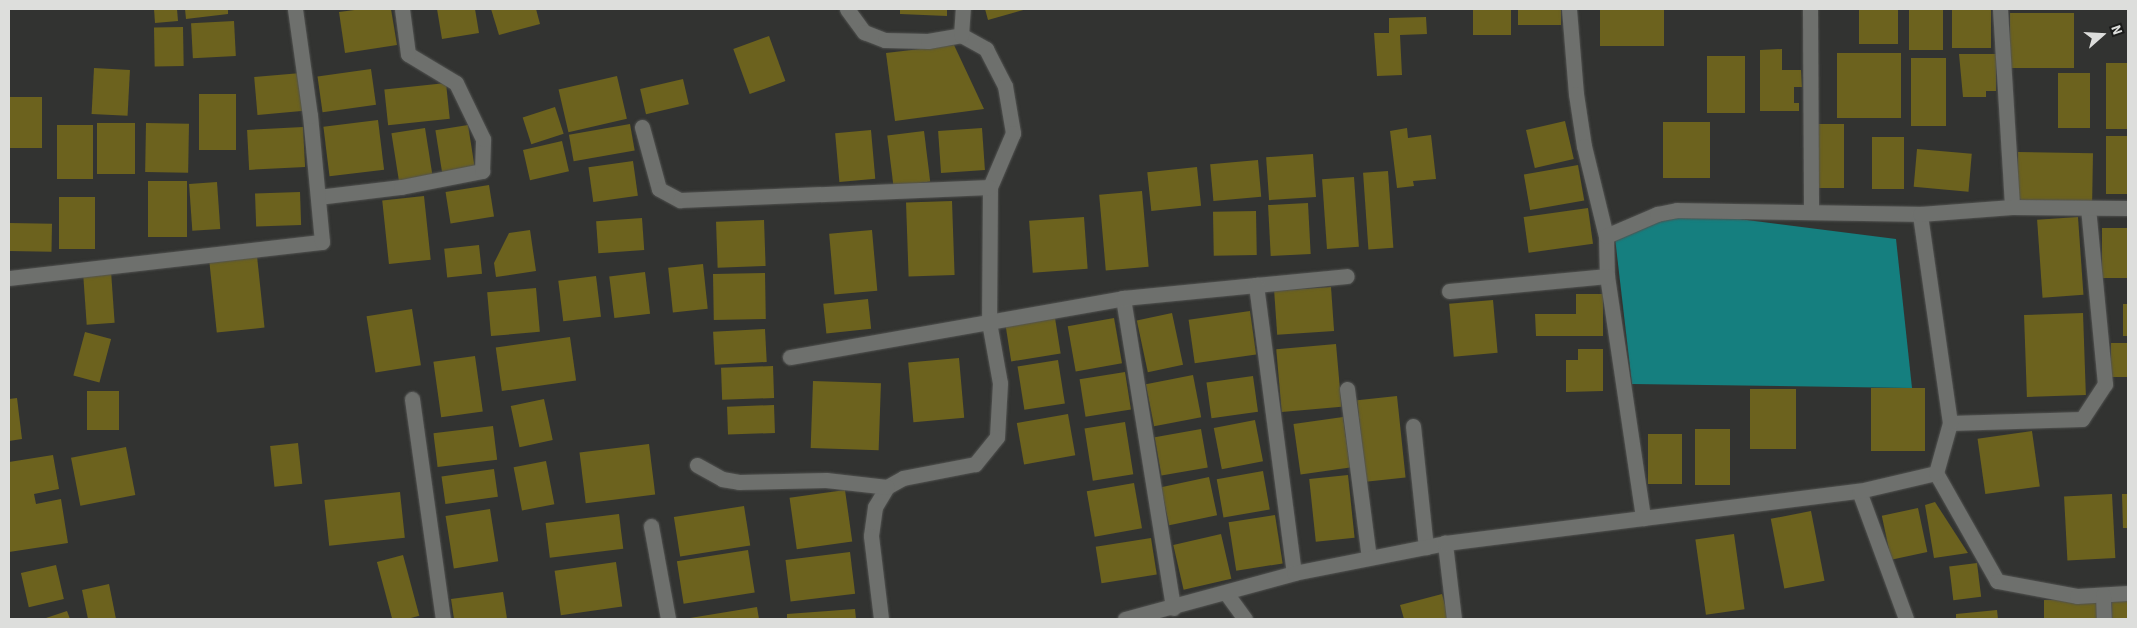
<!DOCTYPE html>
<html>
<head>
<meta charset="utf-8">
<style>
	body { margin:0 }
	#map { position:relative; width:2137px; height:628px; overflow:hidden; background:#323331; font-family:"Source Sans 3",sans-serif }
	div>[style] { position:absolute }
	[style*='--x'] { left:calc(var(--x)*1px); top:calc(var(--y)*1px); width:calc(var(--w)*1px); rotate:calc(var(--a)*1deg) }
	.water>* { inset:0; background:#157f7f }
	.building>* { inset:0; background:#6c621e; transform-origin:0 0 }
	.roads { filter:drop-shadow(0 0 1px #515250) drop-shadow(0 0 1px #515250) }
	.lane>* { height:15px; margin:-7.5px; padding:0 7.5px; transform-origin:7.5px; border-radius:7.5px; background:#6e706d }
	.street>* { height:15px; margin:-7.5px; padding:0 7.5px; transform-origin:7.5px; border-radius:7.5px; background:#6e706d }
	span { translate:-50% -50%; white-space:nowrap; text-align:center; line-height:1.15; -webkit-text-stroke:4px #1a1b1a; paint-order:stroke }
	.frame { position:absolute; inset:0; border:10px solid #dddedc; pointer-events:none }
	.north { position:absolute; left:2077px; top:10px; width:50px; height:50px; -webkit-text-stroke:4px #1a1b1a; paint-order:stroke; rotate:71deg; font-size:14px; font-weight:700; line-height:20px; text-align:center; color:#dddedc }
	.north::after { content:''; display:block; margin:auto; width:18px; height:22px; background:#dddedc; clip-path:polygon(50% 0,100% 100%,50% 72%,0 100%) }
</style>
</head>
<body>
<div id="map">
	<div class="water">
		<i style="clip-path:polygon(1653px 208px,1896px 239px,1912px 388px,1632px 384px,1615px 238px)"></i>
	</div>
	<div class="building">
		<i style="clip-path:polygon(154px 9px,177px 9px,178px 21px,155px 23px)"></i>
		<i style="clip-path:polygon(185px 9px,228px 9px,228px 14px,186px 19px)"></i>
		<i style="clip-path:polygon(362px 9px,391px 9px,397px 45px,345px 53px,339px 12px)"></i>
		<i style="clip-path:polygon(437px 9px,475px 9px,479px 33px,442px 39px)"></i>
		<i style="clip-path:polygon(491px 9px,536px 9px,540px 24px,499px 35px)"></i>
		<i style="clip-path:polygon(900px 9px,947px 9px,947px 16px,900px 14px)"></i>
		<i style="clip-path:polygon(985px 9px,1027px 9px,988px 20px)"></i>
		<i style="left:1473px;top:9px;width:38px;height:26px"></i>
		<i style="left:1518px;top:9px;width:43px;height:16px"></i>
		<i style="left:1600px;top:9px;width:64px;height:37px"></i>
		<i style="left:1859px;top:9px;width:39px;height:35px"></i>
		<i style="left:1909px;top:9px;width:34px;height:41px"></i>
		<i style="left:1952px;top:9px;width:39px;height:39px"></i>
		<i style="left:2010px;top:13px;width:64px;height:55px"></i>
		<i style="clip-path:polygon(1426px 17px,1427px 34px,1400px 35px,1402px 75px,1377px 76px,1374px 33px,1389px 33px,1389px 18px)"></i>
		<i style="left:234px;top:21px;width:35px;height:43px;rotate:87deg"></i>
		<i style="left:183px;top:27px;width:39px;height:29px;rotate:89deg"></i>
		<i style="left:769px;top:36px;width:48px;height:38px;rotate:70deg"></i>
		<i style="clip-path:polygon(954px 45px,984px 109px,895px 121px,886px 53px)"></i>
		<i style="clip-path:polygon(1782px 49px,1782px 70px,1801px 70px,1802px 87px,1794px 87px,1794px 103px,1799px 103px,1799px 111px,1760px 111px,1760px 50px)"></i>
		<i style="left:1837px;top:53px;width:64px;height:65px"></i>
		<i style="clip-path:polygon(1959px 54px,1996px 54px,1996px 91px,1986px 91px,1986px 97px,1963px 97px)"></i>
		<i style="left:1707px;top:56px;width:38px;height:57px"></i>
		<i style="left:1911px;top:58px;width:35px;height:68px"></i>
		<i style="left:2106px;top:63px;width:22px;height:66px"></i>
		<i style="left:94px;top:68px;width:36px;height:46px;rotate:3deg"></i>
		<i style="left:371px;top:69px;width:36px;height:54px;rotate:82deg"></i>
		<i style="left:301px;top:73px;width:38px;height:47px;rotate:85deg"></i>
		<i style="left:2058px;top:73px;width:32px;height:55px"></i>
		<i style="left:617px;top:76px;width:44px;height:60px;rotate:77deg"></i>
		<i style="left:683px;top:79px;width:26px;height:44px;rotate:77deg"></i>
		<i style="left:446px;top:83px;width:36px;height:62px;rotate:84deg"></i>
		<i style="left:199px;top:94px;width:37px;height:56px"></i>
		<i style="left:9px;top:97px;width:33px;height:51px"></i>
		<i style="left:555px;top:107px;width:28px;height:34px;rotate:72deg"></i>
		<i style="left:378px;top:120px;width:50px;height:55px;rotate:83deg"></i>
		<i style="left:1565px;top:121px;width:39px;height:40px;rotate:77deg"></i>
		<i style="left:1663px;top:122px;width:47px;height:56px"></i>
		<i style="left:97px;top:123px;width:38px;height:51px"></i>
		<i style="left:146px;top:123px;width:43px;height:49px;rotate:1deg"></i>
		<i style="left:630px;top:124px;width:27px;height:62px;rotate:80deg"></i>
		<i style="left:1817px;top:124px;width:27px;height:64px"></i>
		<i style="left:57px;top:125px;width:36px;height:54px"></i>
		<i style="left:468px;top:125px;width:44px;height:33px;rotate:81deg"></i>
		<i style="left:303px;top:127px;width:40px;height:56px;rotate:87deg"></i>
		<i style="left:425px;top:128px;width:50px;height:34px;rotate:81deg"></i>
		<i style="left:982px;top:128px;width:42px;height:44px;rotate:86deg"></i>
		<i style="clip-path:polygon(1407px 128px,1408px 138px,1431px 135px,1436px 179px,1413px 181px,1414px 186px,1397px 188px,1390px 131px)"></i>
		<i style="left:871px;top:130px;width:49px;height:36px;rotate:85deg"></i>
		<i style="left:924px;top:131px;width:51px;height:37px;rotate:83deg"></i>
		<i style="left:2106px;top:136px;width:22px;height:58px"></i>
		<i style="left:1872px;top:137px;width:32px;height:52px"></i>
		<i style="left:562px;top:141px;width:31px;height:40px;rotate:77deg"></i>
		<i style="left:1917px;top:149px;width:55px;height:38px;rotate:5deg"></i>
		<i style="left:2018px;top:152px;width:75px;height:48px;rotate:1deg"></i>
		<i style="left:1313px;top:154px;width:43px;height:47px;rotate:86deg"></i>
		<i style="left:1258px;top:160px;width:37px;height:48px;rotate:85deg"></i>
		<i style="left:633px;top:161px;width:35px;height:45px;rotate:82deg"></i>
		<i style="left:1578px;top:165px;width:36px;height:55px;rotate:80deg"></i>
		<i style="left:1197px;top:167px;width:39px;height:50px;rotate:84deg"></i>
		<i style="left:1388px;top:171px;width:77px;height:25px;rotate:86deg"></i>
		<i style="left:1354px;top:177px;width:70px;height:32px;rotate:86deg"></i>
		<i style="left:148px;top:181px;width:39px;height:56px"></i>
		<i style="left:217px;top:182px;width:47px;height:28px;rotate:86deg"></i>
		<i style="left:489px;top:185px;width:32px;height:44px;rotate:81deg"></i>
		<i style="left:1142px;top:191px;width:76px;height:43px;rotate:85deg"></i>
		<i style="left:300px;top:192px;width:33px;height:45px;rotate:88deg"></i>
		<i style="left:424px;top:196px;width:64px;height:42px;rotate:84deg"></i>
		<i style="left:59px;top:197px;width:36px;height:52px"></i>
		<i style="left:952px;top:201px;width:74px;height:46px;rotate:88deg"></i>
		<i style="left:1308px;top:203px;width:51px;height:40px;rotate:87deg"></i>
		<i style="left:1588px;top:208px;width:36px;height:65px;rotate:82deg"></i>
		<i style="left:1256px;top:211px;width:44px;height:43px;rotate:89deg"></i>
		<i style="left:1084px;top:217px;width:52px;height:55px;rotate:86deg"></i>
		<i style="left:2078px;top:217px;width:78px;height:41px;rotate:86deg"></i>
		<i style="left:642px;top:218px;width:32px;height:46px;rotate:86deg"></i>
		<i style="left:764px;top:220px;width:46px;height:48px;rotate:88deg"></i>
		<i style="left:9px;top:223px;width:43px;height:28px;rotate:1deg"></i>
		<i style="left:2128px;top:228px;width:50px;height:26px;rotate:90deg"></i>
		<i style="clip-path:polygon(530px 230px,536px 271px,496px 277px,494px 263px,509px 233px)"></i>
		<i style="left:872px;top:230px;width:61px;height:43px;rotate:85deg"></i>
		<i style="left:479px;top:245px;width:29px;height:35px;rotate:84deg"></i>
		<i style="left:257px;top:256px;width:72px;height:48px;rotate:84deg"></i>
		<i style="left:703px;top:264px;width:45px;height:35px;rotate:84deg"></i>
		<i style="left:111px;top:271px;width:52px;height:28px;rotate:86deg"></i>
		<i style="left:645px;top:272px;width:42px;height:36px;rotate:83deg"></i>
		<i style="left:765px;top:273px;width:46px;height:52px;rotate:89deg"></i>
		<i style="left:596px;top:276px;width:41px;height:38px;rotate:83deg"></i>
		<i style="left:1331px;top:287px;width:44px;height:57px;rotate:86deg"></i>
		<i style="left:536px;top:288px;width:44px;height:49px;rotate:85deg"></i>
		<i style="clip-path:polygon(1576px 294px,1603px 294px,1603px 336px,1536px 336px,1535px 314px,1576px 314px)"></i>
		<i style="left:868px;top:299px;width:30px;height:45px;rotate:84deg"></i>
		<i style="left:1493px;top:300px;width:53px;height:44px;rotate:85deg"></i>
		<i style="left:2128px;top:304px;width:32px;height:5px;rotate:90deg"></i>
		<i style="left:412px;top:309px;width:57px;height:46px;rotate:81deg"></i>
		<i style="left:1250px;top:311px;width:44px;height:62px;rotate:82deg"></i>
		<i style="left:1172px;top:313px;width:53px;height:36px;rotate:78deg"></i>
		<i style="left:2083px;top:313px;width:82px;height:59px;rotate:88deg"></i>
		<i style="left:1055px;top:318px;width:36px;height:50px;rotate:81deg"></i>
		<i style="left:1114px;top:318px;width:46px;height:47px;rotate:80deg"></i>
		<i style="left:765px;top:329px;width:33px;height:52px;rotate:87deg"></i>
		<i style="left:85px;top:332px;width:27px;height:45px;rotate:15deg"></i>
		<i style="left:570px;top:337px;width:44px;height:75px;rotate:82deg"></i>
		<i style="left:2111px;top:343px;width:17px;height:34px"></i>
		<i style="left:1336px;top:344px;width:63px;height:60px;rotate:85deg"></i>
		<i style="clip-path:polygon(1578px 349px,1603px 349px,1603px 391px,1566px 392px,1566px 360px,1578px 360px)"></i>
		<i style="left:475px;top:356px;width:56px;height:42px;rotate:82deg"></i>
		<i style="left:959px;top:358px;width:60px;height:51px;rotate:85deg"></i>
		<i style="left:1058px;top:360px;width:44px;height:41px;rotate:81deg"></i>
		<i style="left:773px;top:366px;width:32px;height:52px;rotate:88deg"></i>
		<i style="left:1125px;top:372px;width:38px;height:46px;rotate:81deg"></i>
		<i style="left:1193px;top:375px;width:43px;height:48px;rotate:79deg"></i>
		<i style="left:1253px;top:376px;width:36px;height:47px;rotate:82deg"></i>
		<i style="left:813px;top:381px;width:68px;height:67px;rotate:2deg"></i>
		<i style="left:1871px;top:388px;width:54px;height:63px"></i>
		<i style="left:1750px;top:389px;width:46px;height:60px"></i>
		<i style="left:87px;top:391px;width:32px;height:39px"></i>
		<i style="left:1397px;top:396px;width:82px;height:40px;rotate:84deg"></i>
		<i style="clip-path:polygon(17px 398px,22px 439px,9px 441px,9px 399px)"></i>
		<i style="left:544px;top:399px;width:42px;height:34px;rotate:78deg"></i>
		<i style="left:774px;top:405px;width:28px;height:47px;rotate:88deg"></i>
		<i style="left:1068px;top:414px;width:42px;height:52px;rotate:80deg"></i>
		<i style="left:1343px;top:417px;width:51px;height:50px;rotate:82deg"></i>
		<i style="left:1255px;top:420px;width:42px;height:42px;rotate:79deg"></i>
		<i style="left:1125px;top:422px;width:53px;height:41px;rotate:81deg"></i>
		<i style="left:493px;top:426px;width:34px;height:60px;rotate:83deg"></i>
		<i style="left:1201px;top:429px;width:39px;height:47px;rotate:80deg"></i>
		<i style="left:1695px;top:429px;width:35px;height:56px"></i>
		<i style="left:2032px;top:431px;width:56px;height:55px;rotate:82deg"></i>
		<i style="left:1648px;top:434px;width:34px;height:50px"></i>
		<i style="left:298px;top:443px;width:41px;height:28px;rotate:84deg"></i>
		<i style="left:649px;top:444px;width:51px;height:70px;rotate:83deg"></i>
		<i style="left:126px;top:447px;width:49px;height:56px;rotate:79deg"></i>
		<i style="clip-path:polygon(53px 455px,59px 489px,34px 494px,36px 504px,61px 499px,68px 543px,9px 552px,9px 462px)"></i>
		<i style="left:546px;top:461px;width:44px;height:33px;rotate:79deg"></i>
		<i style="left:494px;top:469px;width:28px;height:53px;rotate:82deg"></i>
		<i style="left:1263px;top:471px;width:39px;height:47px;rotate:80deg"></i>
		<i style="left:1348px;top:475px;width:63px;height:39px;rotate:84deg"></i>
		<i style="left:1209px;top:477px;width:39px;height:49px;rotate:78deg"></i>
		<i style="left:1134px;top:483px;width:46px;height:48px;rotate:80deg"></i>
		<i style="left:845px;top:490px;width:52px;height:56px;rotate:82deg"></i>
		<i style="left:400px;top:492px;width:46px;height:76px;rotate:84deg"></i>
		<i style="left:2112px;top:494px;width:64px;height:48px;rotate:87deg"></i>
		<i style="clip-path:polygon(2122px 494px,2128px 494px,2128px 528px,2123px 528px)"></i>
		<i style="clip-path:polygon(1935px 502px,1968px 553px,1934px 558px,1925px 505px)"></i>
		<i style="left:744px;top:506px;width:40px;height:71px;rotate:81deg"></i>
		<i style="left:1918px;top:508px;width:45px;height:37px;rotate:78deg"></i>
		<i style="left:490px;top:509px;width:53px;height:45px;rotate:81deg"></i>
		<i style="left:1811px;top:511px;width:71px;height:41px;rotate:79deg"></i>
		<i style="left:619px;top:514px;width:35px;height:74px;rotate:83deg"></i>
		<i style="left:1275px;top:515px;width:49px;height:47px;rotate:81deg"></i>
		<i style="left:1221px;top:534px;width:46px;height:49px;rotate:77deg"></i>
		<i style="left:1734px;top:534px;width:76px;height:39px;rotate:82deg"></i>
		<i style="left:1151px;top:538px;width:37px;height:56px;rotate:81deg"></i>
		<i style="left:748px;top:550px;width:43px;height:72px;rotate:81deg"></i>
		<i style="left:850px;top:552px;width:42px;height:65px;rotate:83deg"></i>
		<i style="left:403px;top:555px;width:63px;height:27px;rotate:75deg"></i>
		<i style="left:616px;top:562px;width:45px;height:62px;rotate:82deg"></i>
		<i style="left:1977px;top:563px;width:34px;height:28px;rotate:83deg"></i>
		<i style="left:56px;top:565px;width:35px;height:36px;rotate:77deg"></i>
		<i style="clip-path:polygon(109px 584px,116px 619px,88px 619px,82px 590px)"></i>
		<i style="clip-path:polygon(503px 592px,507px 619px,454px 619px,451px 599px)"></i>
		<i style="clip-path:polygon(1442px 594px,1449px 619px,1404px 619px,1400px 605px)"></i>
		<i style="left:2112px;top:598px;width:16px;height:21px"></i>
		<i style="left:2099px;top:600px;width:19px;height:55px;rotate:90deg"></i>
		<i style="clip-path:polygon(757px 607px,759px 619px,690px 619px,690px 618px)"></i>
		<i style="clip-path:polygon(855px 609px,856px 619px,787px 619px,787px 614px)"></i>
		<i style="clip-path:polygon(1997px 610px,1998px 619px,1956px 619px,1956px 614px)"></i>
		<i style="clip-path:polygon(67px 611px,70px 619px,43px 619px)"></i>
	</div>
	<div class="roads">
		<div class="lane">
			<i style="--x:1347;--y:389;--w:170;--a:82.6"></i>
			<i style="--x:1413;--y:426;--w:122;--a:83.9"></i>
			<i style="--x:1226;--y:593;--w:32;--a:54"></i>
		</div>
		<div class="street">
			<i style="--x:847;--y:9;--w:29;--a:54"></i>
			<i style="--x:864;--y:32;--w:22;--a:21"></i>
			<i style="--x:885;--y:40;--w:43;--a:1.3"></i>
			<i style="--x:928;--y:41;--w:34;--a:-10"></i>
			<i style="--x:961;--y:35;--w:29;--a:29"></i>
			<i style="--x:986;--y:49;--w:42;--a:62.8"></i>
			<i style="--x:1005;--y:86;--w:48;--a:80.3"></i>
			<i style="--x:1013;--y:133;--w:59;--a:113.1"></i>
			<i style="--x:990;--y:187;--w:135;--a:90.4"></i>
			<i style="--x:989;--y:322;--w:62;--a:79.8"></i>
			<i style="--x:1000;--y:383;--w:54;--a:93.2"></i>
			<i style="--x:997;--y:437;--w:35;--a:129"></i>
			<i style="--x:975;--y:464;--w:73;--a:169"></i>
			<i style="--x:903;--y:478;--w:18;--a:151"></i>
			<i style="--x:887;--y:487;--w:23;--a:121"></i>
			<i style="--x:875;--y:507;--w:29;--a:98"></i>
			<i style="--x:871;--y:536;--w:84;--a:83.1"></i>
			<i style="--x:1569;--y:9;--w:85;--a:85.3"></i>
			<i style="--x:1576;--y:94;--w:53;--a:81.3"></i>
			<i style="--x:1584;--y:146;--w:93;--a:76.3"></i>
			<i style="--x:1606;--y:236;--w:40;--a:88.6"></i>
			<i style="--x:1607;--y:276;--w:245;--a:81.5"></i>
			<i style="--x:1810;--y:9;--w:203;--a:89.7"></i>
			<i style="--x:2000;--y:9;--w:198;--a:86.5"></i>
			<i style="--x:961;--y:35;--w:26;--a:-86"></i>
			<i style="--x:642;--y:127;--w:64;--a:74.7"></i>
			<i style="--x:659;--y:189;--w:24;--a:28"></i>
			<i style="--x:680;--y:200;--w:310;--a:-2.4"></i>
			<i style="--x:318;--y:197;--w:84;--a:-6.9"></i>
			<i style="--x:401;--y:187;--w:83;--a:-11.2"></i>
			<i style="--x:482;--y:171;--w:32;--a:-88"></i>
			<i style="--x:483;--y:139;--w:62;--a:-115.7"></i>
			<i style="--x:456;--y:83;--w:56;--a:-148.9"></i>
			<i style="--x:408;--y:54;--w:45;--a:-97.6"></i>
			<i style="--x:1606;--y:236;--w:56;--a:-23.3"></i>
			<i style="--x:1657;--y:214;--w:20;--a:-11"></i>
			<i style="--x:1677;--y:210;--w:243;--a:0.9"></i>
			<i style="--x:9;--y:278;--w:315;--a:-6.6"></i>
			<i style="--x:322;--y:242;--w:127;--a:-95.4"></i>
			<i style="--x:310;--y:116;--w:108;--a:-98"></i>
			<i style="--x:1256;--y:285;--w:91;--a:-5.6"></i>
			<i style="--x:1449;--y:291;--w:159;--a:-5.4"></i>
			<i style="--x:1123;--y:298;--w:314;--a:80.8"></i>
			<i style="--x:790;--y:357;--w:338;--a:-10"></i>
			<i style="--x:1123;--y:298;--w:134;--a:-5.6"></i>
			<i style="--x:1256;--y:285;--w:290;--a:82.5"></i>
			<i style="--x:412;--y:399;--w:222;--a:82"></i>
			<i style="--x:1950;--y:423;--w:132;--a:-1.7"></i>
			<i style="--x:2082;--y:419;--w:42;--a:-56.7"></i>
			<i style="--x:2105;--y:384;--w:176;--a:-95.5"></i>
			<i style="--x:697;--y:465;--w:29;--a:29"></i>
			<i style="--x:722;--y:479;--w:17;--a:10"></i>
			<i style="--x:739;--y:482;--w:87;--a:-1.3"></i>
			<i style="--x:826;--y:480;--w:61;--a:6.5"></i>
			<i style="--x:1936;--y:473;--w:124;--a:60.5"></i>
			<i style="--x:1997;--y:581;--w:81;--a:10.6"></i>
			<i style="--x:2077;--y:596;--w:51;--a:-3.4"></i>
			<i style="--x:1859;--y:491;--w:136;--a:69.8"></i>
			<i style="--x:651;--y:526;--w:95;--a:79.6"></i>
			<i style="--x:2103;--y:595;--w:24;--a:88"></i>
			<i style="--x:1125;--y:619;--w:175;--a:-15.2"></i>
			<i style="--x:1294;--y:573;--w:154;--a:-11.2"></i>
			<i style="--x:1454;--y:619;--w:77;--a:-96.8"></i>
			<i style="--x:1445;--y:543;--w:417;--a:-7.2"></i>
			<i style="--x:1859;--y:491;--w:79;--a:-13.2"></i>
			<i style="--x:1936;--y:473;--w:52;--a:-74.4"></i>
			<i style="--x:1950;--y:423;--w:211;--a:-98.2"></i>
			<i style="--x:1920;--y:214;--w:92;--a:-4.4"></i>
			<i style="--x:2012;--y:207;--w:116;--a:0.5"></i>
		</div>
	</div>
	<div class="frame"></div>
	<div class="north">N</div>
</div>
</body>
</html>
